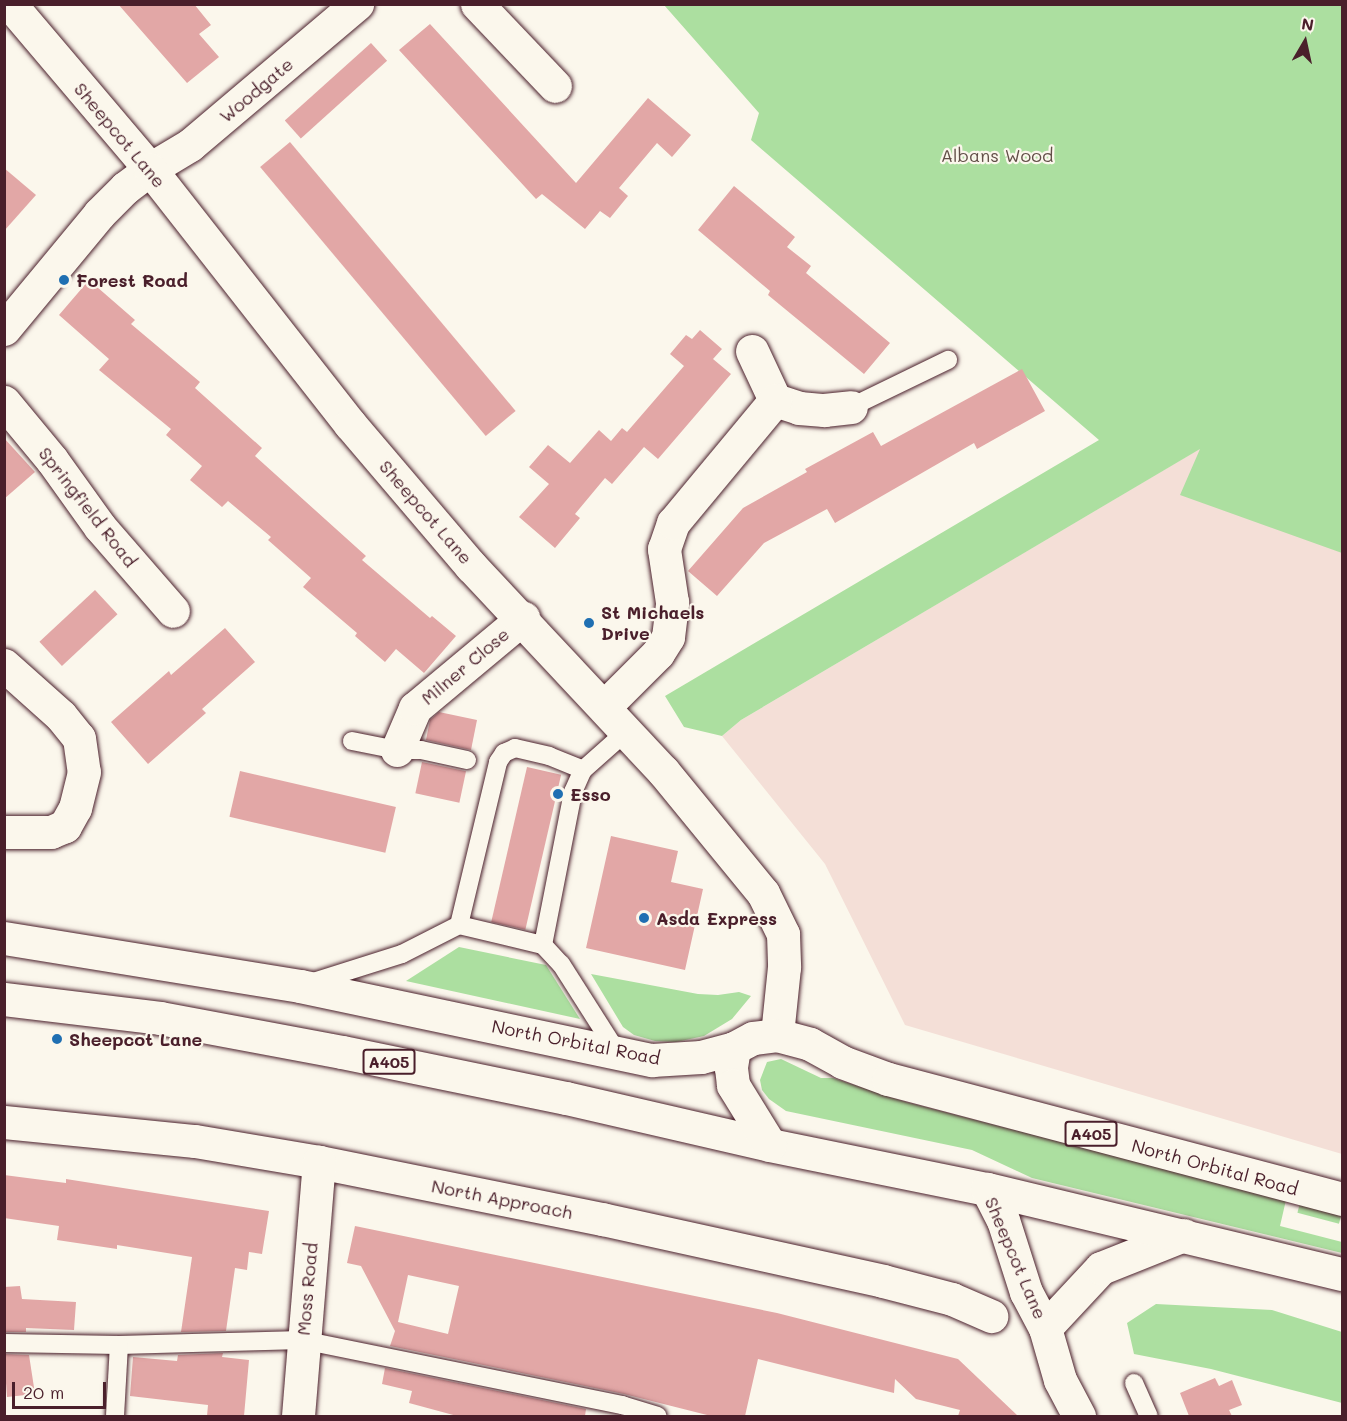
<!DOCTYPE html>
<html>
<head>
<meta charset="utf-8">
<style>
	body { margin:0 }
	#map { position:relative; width:1347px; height:1421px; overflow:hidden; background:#fbf7ec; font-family:Mali,sans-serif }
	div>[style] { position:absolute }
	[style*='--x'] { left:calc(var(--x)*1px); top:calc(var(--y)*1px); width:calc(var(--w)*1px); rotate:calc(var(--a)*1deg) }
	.built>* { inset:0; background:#f4dfd7 }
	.green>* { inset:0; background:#acdfa0; transform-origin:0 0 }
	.building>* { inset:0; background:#e2a7a6; transform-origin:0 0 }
	.roads { filter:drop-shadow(0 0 2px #4a1f2b) drop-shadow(0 0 2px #4a1f2b) }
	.service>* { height:18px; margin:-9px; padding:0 9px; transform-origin:9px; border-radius:9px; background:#fbf7ec }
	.minor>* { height:33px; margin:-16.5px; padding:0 16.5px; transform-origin:16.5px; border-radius:16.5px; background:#fbf7ec }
	.tertiary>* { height:33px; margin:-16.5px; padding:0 16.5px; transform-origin:16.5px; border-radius:16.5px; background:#fbf7ec }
	.trunk>* { height:33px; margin:-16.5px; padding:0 16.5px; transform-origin:16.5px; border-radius:16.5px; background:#fbf7ec }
	.dots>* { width:16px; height:16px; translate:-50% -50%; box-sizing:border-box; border:3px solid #fbf7ec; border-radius:50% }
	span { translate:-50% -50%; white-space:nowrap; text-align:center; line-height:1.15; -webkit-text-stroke:4.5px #fbf7ec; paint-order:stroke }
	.shield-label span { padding:2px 4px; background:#fbf7ec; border:2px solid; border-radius:4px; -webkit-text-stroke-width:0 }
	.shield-label { font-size:16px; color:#4a1f2b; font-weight:700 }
	.street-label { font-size:18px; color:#4a1f2b }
	.park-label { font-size:18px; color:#624f48 }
	.poi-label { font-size:18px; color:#4a1f2b; font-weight:700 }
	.left { translate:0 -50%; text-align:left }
	.frame { position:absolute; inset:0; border:6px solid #4a1f2b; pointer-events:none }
	.north { position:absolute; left:1275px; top:12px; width:60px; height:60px; -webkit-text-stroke:4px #fbf7ec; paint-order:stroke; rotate:9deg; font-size:16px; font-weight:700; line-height:24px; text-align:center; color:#4a1f2b }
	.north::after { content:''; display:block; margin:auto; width:21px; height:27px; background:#4a1f2b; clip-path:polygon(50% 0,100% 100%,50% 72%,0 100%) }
	.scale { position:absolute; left:12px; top:1382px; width:94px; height:27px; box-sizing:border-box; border:3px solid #4a1f2b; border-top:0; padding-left:8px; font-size:18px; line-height:21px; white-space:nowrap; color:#4a1f2b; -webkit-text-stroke:4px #fbf7ec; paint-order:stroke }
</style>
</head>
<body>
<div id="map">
	<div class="built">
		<i style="clip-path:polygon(1235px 428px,1342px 467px,1342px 1154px,905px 1025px,825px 864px,722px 736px,741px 720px)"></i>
	</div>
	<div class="green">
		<i style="clip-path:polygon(664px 5px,1342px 5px,1342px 553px,1180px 495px,1200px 449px,741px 720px,722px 736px,684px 727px,665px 696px,1099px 440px,751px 140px,759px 113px)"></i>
		<i style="clip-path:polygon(459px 947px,546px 965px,580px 1019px,406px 981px)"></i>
		<i style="clip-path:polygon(591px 974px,698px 994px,718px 995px,739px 992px,751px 996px,732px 1019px,704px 1036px,676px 1042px,655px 1041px,634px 1035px,623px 1027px)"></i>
		<i style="clip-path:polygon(781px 1059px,821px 1078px,833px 1078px,906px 1102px,1286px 1200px,1280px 1226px,1342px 1242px,1342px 1253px,1032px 1178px,972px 1150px,786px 1111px,769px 1099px,762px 1090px,760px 1080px,767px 1062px)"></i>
		<i style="left:1300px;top:1203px;width:43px;height:10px;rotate:15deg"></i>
		<i style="clip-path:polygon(1156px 1304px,1272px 1310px,1342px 1332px,1342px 1403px,1211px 1369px,1134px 1354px,1127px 1323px)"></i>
	</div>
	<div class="building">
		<i style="clip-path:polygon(118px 4px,194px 4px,211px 25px,199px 34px,219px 57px,187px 83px)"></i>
		<i style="clip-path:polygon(430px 24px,576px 183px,648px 98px,691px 135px,672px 157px,657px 143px,619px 188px,628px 196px,610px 218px,600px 211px,585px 229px,542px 194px,536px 199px,399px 50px)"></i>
		<i style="left:371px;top:43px;width:24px;height:116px;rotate:48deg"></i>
		<i style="left:290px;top:142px;width:351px;height:39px;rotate:50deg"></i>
		<i style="clip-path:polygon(4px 168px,36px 195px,4px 231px)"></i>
		<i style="clip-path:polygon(734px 186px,795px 237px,787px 247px,811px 266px,806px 273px,890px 343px,864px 374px,768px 295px,770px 291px,698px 230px)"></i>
		<i style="clip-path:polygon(89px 280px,135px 320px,131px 324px,200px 382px,195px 388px,262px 448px,255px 456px,366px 556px,362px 560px,430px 618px,432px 616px,456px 636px,424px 673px,396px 649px,385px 662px,355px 636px,357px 633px,303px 587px,311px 578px,268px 540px,271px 537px,228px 501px,222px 507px,190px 480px,202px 466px,166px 435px,171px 429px,99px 370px,109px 359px,59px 315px)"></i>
		<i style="clip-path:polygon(700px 330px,722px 349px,713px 359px,731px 374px,658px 459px,644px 447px,612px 484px,605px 478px,575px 514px,580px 518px,555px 548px,519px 517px,549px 484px,529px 467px,548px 445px,570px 463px,599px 430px,611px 441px,622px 428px,627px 432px,684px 366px,670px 354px,686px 335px,692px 339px)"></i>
		<i style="clip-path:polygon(1022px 369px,1045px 411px,977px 449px,974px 443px,835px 523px,827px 509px,764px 543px,717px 596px,688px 571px,743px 508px,807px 472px,805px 469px,873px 432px,881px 446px)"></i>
		<i style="clip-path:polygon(4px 438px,35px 472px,4px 499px)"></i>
		<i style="left:95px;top:590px;width:33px;height:76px;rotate:47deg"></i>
		<i style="clip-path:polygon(225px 628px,255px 662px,202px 709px,206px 713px,148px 764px,111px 722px,169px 671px,171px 675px)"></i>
		<i style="clip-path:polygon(439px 712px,477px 720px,471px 750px,426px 740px,430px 720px)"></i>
		<i style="left:422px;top:762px;width:45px;height:32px;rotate:12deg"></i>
		<i style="left:527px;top:767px;width:35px;height:159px;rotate:13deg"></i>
		<i style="left:240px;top:771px;width:160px;height:47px;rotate:13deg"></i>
		<i style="clip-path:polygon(611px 836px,678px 851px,671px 882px,703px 889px,685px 970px,586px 948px)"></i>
		<i style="clip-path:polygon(4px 1175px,66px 1183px,66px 1179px,269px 1211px,262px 1254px,249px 1252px,247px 1270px,235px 1268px,226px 1331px,181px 1332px,192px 1257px,117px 1245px,117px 1249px,57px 1240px,59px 1226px,4px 1218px)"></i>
		<i style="clip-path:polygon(evenodd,355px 1226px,777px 1313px,958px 1359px,1018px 1416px,958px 1416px,960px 1410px,916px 1399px,895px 1379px,894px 1393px,758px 1359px,745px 1416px,711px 1416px,624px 1394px,390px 1346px,395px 1331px,361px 1266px,347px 1263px,355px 1226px,408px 1275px,459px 1286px,448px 1334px,398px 1322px,408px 1275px)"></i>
		<i style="clip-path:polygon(20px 1286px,22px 1299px,76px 1302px,74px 1330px,26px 1328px,26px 1332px,4px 1332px,4px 1287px)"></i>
		<i style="clip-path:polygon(223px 1353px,222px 1357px,249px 1360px,244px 1416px,207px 1416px,208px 1405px,130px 1396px,133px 1357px,177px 1361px,178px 1355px)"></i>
		<i style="clip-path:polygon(4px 1354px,29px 1355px,35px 1394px,7px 1397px)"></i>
		<i style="clip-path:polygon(385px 1368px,586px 1409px,585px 1416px,457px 1416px,409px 1403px,412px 1391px,382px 1384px)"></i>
		<i style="clip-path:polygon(1215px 1378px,1219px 1386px,1232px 1380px,1242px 1405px,1229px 1410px,1232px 1416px,1189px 1416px,1180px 1393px)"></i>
	</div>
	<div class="roads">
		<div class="service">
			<i style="--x:851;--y:407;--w:108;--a:-25.9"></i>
			<i style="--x:352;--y:741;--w:46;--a:11.3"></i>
			<i style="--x:397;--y:750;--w:24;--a:0"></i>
			<i style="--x:421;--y:750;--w:47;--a:12.3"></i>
			<i style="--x:459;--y:925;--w:168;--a:-76.5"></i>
			<i style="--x:498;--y:762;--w:11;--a:-56"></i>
			<i style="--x:504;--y:753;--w:12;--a:-24"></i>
			<i style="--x:515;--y:748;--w:35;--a:13"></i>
			<i style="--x:549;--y:756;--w:37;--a:22"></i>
			<i style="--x:543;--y:945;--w:156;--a:-78.9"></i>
			<i style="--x:573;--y:792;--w:24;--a:-66"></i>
			<i style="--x:583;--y:770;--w:59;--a:-41.6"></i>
			<i style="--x:310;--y:983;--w:96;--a:-17.5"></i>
			<i style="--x:402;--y:954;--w:64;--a:-27"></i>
			<i style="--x:459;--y:925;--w:86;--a:13.4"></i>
			<i style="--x:543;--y:945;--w:26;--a:47"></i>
			<i style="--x:561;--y:964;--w:104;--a:57.5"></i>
			<i style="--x:4;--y:1343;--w:115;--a:1"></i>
			<i style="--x:119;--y:1345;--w:183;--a:-1.6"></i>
			<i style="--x:302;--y:1340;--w:327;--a:11.5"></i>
			<i style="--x:622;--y:1405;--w:37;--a:17"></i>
			<i style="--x:1134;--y:1383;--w:36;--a:66"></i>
			<i style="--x:115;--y:1416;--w:71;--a:-86.8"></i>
		</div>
		<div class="minor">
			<i style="--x:477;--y:4;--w:113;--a:46.4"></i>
			<i style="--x:4;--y:329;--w:149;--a:-50.4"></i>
			<i style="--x:99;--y:214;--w:37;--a:-45"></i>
			<i style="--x:125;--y:188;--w:31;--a:-37"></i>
			<i style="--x:150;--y:169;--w:47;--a:-31"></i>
			<i style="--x:190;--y:145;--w:219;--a:-40.2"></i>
			<i style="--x:752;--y:351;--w:54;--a:64.9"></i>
			<i style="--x:775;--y:400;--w:25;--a:18"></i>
			<i style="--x:799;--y:408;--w:25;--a:5"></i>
			<i style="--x:824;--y:410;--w:27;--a:-6"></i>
			<i style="--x:4;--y:402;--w:75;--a:50.4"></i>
			<i style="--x:52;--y:460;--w:82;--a:54.4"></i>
			<i style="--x:100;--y:527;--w:111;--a:49"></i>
			<i style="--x:4;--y:665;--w:76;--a:41.8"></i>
			<i style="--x:61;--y:716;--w:28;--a:51"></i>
			<i style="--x:79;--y:738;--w:34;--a:82"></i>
			<i style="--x:84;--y:772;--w:37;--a:104"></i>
			<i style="--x:75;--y:808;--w:21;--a:119"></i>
			<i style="--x:65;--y:826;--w:15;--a:157"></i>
			<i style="--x:51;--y:832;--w:47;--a:180"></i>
			<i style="--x:605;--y:706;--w:75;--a:-45"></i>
			<i style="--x:658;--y:653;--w:19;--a:-58"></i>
			<i style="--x:668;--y:637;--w:35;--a:-83"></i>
			<i style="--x:672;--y:602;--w:54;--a:-98.6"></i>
			<i style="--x:664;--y:549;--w:28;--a:-71"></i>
			<i style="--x:673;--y:523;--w:160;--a:-50.3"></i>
			<i style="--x:397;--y:750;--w:46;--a:-66.8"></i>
			<i style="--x:415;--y:708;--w:141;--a:-39.8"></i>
			<i style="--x:4;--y:1122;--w:192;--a:5.7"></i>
			<i style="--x:195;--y:1141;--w:126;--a:9.6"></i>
			<i style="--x:319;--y:1162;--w:289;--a:11.4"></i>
			<i style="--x:602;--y:1219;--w:288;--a:12.4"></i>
			<i style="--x:883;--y:1281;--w:71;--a:14.6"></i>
			<i style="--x:952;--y:1299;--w:43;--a:23.6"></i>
			<i style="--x:298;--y:1416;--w:255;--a:-85.3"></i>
		</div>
		<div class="tertiary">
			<i style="--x:10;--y:4;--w:216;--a:49.7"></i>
			<i style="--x:150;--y:169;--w:324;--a:51.9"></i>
			<i style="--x:350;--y:424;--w:187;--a:49.6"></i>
			<i style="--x:471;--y:566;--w:281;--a:46.9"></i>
			<i style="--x:663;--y:771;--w:158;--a:50.7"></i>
			<i style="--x:763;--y:893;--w:46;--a:64"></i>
			<i style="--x:783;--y:934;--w:33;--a:88"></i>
			<i style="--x:784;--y:967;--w:68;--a:95.9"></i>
			<i style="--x:987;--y:1189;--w:35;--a:63"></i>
			<i style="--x:1003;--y:1220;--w:76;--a:72.3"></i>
			<i style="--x:1026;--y:1292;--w:41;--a:62.2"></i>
			<i style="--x:1045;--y:1328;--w:54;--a:73.9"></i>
			<i style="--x:1060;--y:1380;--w:41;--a:62.2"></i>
			<i style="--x:1045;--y:1328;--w:82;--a:-47"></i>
			<i style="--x:1101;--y:1268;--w:89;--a:-21.7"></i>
		</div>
		<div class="trunk">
			<i style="--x:4;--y:938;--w:300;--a:9.2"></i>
			<i style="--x:300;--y:986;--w:360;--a:11.9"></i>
			<i style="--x:652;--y:1060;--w:49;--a:-3.5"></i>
			<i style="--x:701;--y:1057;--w:34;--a:-15"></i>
			<i style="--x:734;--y:1048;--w:21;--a:-28"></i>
			<i style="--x:753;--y:1038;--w:24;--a:-7"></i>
			<i style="--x:777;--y:1035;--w:34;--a:15"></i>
			<i style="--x:810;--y:1044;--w:37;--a:29"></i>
			<i style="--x:842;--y:1062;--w:49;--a:20.3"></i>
			<i style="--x:888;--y:1079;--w:470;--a:14.8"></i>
			<i style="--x:4;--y:999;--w:157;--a:6.9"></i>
			<i style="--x:160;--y:1018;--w:185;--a:10.6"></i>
			<i style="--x:342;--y:1052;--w:229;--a:11.6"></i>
			<i style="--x:566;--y:1098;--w:209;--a:13"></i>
			<i style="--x:770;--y:1145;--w:221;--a:11.5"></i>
			<i style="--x:987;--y:1189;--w:365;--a:13.5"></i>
			<i style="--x:734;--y:1048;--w:20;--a:99"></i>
			<i style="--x:731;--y:1068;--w:17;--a:83"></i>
			<i style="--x:733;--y:1085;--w:70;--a:58.3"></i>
		</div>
	</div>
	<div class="dots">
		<i style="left:64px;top:280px;background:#1f6fb2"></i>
		<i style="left:589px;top:623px;background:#1f6fb2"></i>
		<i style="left:558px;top:794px;background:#1f6fb2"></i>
		<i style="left:644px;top:918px;background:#1f6fb2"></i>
		<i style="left:57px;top:1039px;background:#1f6fb2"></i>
	</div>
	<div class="shield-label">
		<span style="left:389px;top:1062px">A405</span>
		<span style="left:1091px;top:1134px">A405</span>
	</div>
	<div class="street-label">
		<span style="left:256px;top:90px;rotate:-40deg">Woodgate</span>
		<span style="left:120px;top:135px;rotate:50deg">Sheepcot Lane</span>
		<span style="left:88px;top:507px;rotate:52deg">Springfield Road</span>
		<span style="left:426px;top:512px;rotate:49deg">Sheepcot Lane</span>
		<span style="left:465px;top:666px;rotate:-40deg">Milner Close</span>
		<span style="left:576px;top:1042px;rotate:11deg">North Orbital Road</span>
		<span style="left:1215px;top:1167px;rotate:15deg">North Orbital Road</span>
		<span style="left:502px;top:1199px;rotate:11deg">North Approach</span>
		<span style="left:1016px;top:1258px;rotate:67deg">Sheepcot Lane</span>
		<span style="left:307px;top:1289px;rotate:-85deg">Moss Road</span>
	</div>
	<div class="park-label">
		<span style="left:997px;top:155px">Albans Wood</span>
	</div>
	<div class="poi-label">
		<span class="left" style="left:76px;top:280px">Forest Road</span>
		<span class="left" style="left:601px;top:623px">St Michaels<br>Drive</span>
		<span class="left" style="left:570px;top:794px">Esso</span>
		<span class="left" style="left:656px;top:918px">Asda Express</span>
		<span class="left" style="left:69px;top:1039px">Sheepcot Lane</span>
	</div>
	<div class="frame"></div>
	<div class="north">N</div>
	<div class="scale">20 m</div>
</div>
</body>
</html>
